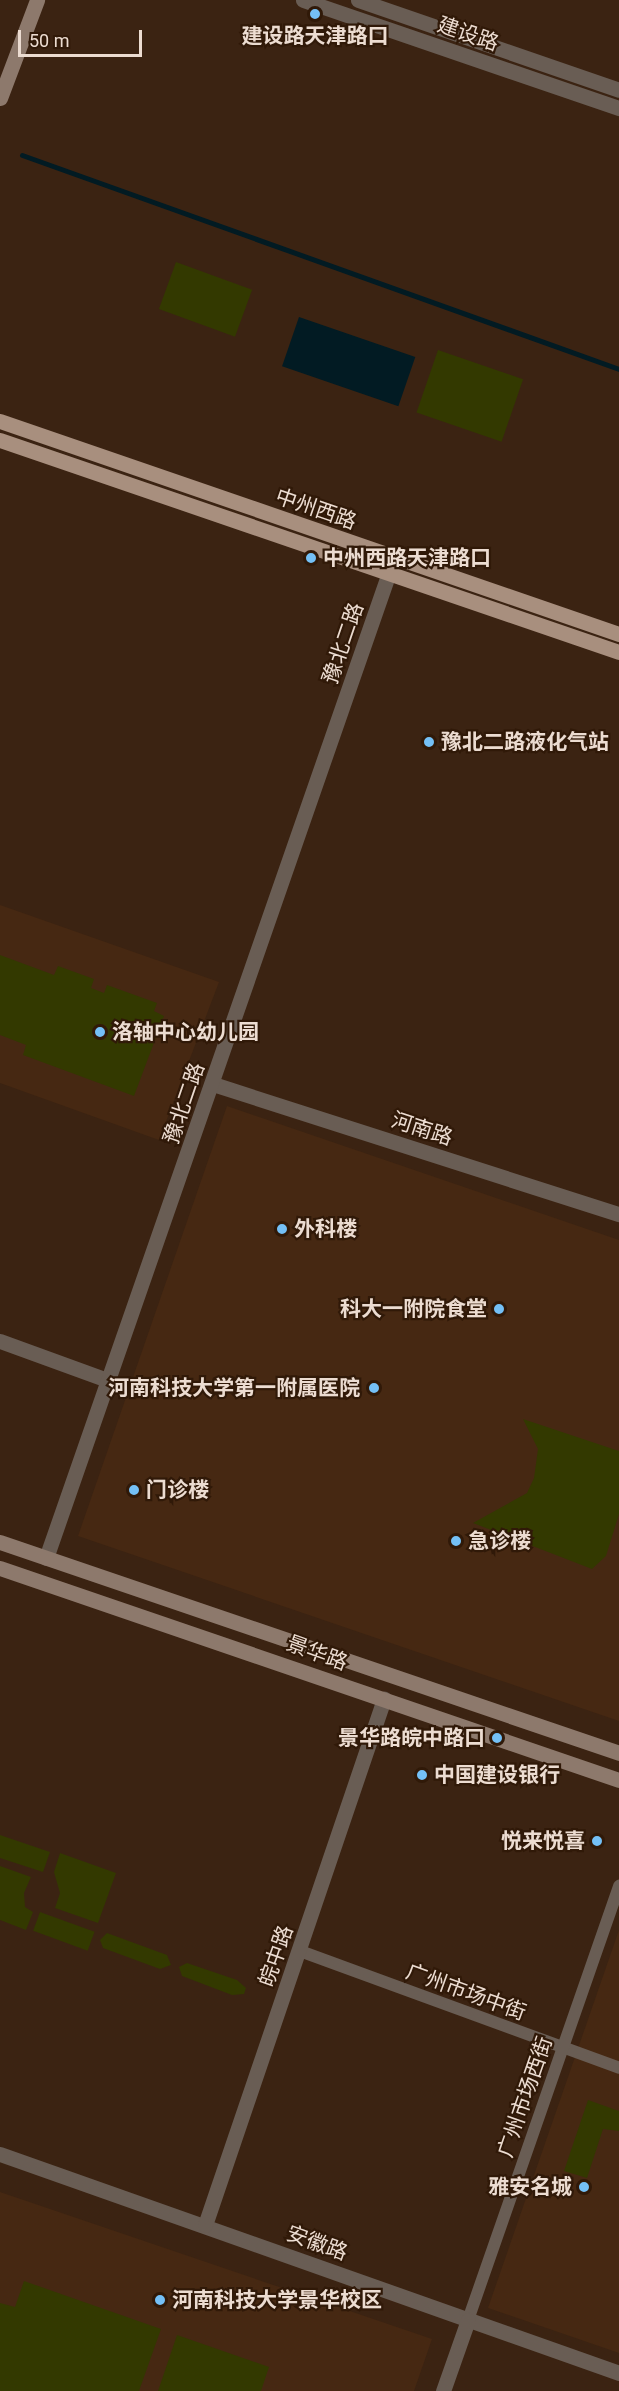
<!DOCTYPE html>
<html>
<head>
<meta charset="utf-8">
<style>
	body { margin:0 }
	#map { position:relative; width:619px; height:2391px; overflow:hidden; background:#3b2312; font-family:Roboto,"Noto Sans SC",sans-serif }
	div>[style] { position:absolute }
	[style*='--x'] { left:calc(var(--x)*1px); top:calc(var(--y)*1px); width:calc(var(--w)*1px); rotate:calc(var(--a)*1deg) }
	.built>* { inset:0; background:#462812 }
	.green>* { inset:0; background:#333900; transform-origin:0 0 }
	.water>* { inset:0; background:#021b23; transform-origin:0 0 }
	.stream>* { height:5px; margin:-2.5px; padding:0 2.5px; transform-origin:2.5px; border-radius:2.5px; background:#021b23 }
	.pedestrian>* { height:12px; margin:-6px; padding:0 6px; transform-origin:6px; border-radius:6px; background:#695d54 }
	.minor>* { height:15px; margin:-7.5px; padding:0 7.5px; transform-origin:7.5px; border-radius:7.5px; background:#695d54 }
	.tertiary>* { height:15px; margin:-7.5px; padding:0 7.5px; transform-origin:7.5px; border-radius:7.5px; background:#695d54 }
	.secondary>* { height:15px; margin:-7.5px; padding:0 7.5px; transform-origin:7.5px; border-radius:7.5px; background:#8d796c }
	.primary>* { height:15px; margin:-7.5px; padding:0 7.5px; transform-origin:7.5px; border-radius:7.5px; background:#a88f7e }
	.dots>* { width:16px; height:16px; translate:-50% -50%; box-sizing:border-box; border:3px solid #301908; border-radius:50% }
	span { translate:-50% -50%; white-space:nowrap; text-align:center; line-height:1.15; -webkit-text-stroke:4.5px #301908; paint-order:stroke }
	.street-label { font-size:21px; color:#ecdcd1 }
	.poi-label { font-size:21px; color:#ecdcd1; font-weight:700 }
	.left { translate:0 -50%; text-align:left }
	.right { translate:-100% -50%; text-align:right }
	.scale { position:absolute; left:18px; top:30px; width:124px; height:27px; box-sizing:border-box; border:3px solid #ecdcd1; border-top:0; padding-left:8px; font-size:18px; line-height:21px; white-space:nowrap; color:#ecdcd1; -webkit-text-stroke:4px #301908; paint-order:stroke }
</style>
</head>
<body>
<div id="map">
	<div class="built">
		<i style="clip-path:polygon(0 905px,219px 982px,159px 1140px,0 1083px)"></i>
		<i style="clip-path:polygon(227px 1106px,619px 1240px,619px 1721px,78px 1536px)"></i>
		<i style="clip-path:polygon(619px 1930px,619px 2353px,488px 2308px)"></i>
		<i style="clip-path:polygon(0 2192px,432px 2339px,414px 2391px,0 2391px)"></i>
	</div>
	<div class="green">
		<i style="left:176px;top:262px;width:81px;height:50px;rotate:20deg"></i>
		<i style="left:438px;top:350px;width:90px;height:66px;rotate:19deg"></i>
		<i style="clip-path:polygon(0 955px,54px 975px,58px 966px,94px 979px,91px 988px,104px 993px,107px 985px,157px 1003px,154px 1011px,164px 1016px,134px 1096px,23px 1055px,26px 1045px,0 1035px)"></i>
		<i style="clip-path:polygon(523px 1419px,619px 1451px,619px 1514px,606px 1556px,592px 1569px,473px 1523px,527px 1493px,534px 1478px,538px 1449px)"></i>
		<i style="clip-path:polygon(0 1835px,50px 1852px,43px 1872px,0 1858px)"></i>
		<i style="clip-path:polygon(60px 1853px,116px 1873px,98px 1923px,55px 1908px,60px 1893px,54px 1872px)"></i>
		<i style="clip-path:polygon(0 1866px,31px 1877px,24px 1893px,25px 1907px,33px 1912px,26px 1930px,0 1920px)"></i>
		<i style="left:40px;top:1912px;width:58px;height:20px;rotate:20deg"></i>
		<i style="clip-path:polygon(107px 1933px,167px 1955px,171px 1965px,160px 1969px,103px 1948px,100px 1940px)"></i>
		<i style="clip-path:polygon(187px 1963px,237px 1980px,246px 1988px,244px 1994px,232px 1995px,182px 1976px,179px 1967px)"></i>
		<i style="clip-path:polygon(588px 2100px,619px 2111px,619px 2131px,603px 2129px,587px 2178px,564px 2171px)"></i>
		<i style="clip-path:polygon(24px 2281px,161px 2329px,139px 2391px,0 2391px,0 2303px,15px 2307px)"></i>
		<i style="clip-path:polygon(177px 2335px,269px 2367px,261px 2391px,158px 2391px)"></i>
	</div>
	<div class="water">
		<i style="left:299px;top:317px;width:123px;height:52px;rotate:19deg"></i>
	</div>
	<div class="stream">
		<i style="--x:22;--y:155;--w:634;--a:19.72"></i>
	</div>
	<div class="pedestrian">
		<i style="--x:300;--y:1951;--w:340;--a:20.1"></i>
		<i style="--x:468;--y:2320;--w:460;--a:-70.8"></i>
	</div>
	<div class="minor">
		<i style="--x:213;--y:1084;--w:426;--a:17.8"></i>
		<i style="--x:0;--y:1341;--w:117;--a:20"></i>
		<i style="--x:46;--y:1558;--w:1056;--a:-70.81"></i>
		<i style="--x:0;--y:2154;--w:657;--a:19.48"></i>
		<i style="--x:205;--y:2225;--w:556;--a:-71.21"></i>
		<i style="--x:443;--y:2391;--w:75;--a:-70.6"></i>
	</div>
	<div class="tertiary">
		<i style="--x:303;--y:0;--w:334;--a:18.9"></i>
		<i style="--x:358;--y:0;--w:276;--a:19"></i>
	</div>
	<div class="secondary">
		<i style="--x:0;--y:98;--w:105;--a:-69.3"></i>
		<i style="--x:0;--y:1542;--w:654;--a:18.82"></i>
		<i style="--x:0;--y:1568;--w:654;--a:18.91"></i>
	</div>
	<div class="primary">
		<i style="--x:0;--y:421;--w:655;--a:18.99"></i>
		<i style="--x:0;--y:440;--w:654;--a:18.91"></i>
	</div>
	<div class="dots">
		<i style="left:315px;top:14px;background:#74c0f6"></i>
		<i style="left:311px;top:558px;background:#74c0f6"></i>
		<i style="left:429px;top:742px;background:#74c0f6"></i>
		<i style="left:100px;top:1032px;background:#74c0f6"></i>
		<i style="left:282px;top:1229px;background:#74c0f6"></i>
		<i style="left:499px;top:1309px;background:#74c0f6"></i>
		<i style="left:374px;top:1388px;background:#74c0f6"></i>
		<i style="left:134px;top:1490px;background:#74c0f6"></i>
		<i style="left:456px;top:1541px;background:#74c0f6"></i>
		<i style="left:497px;top:1738px;background:#74c0f6"></i>
		<i style="left:422px;top:1775px;background:#74c0f6"></i>
		<i style="left:597px;top:1841px;background:#74c0f6"></i>
		<i style="left:584px;top:2187px;background:#74c0f6"></i>
		<i style="left:160px;top:2300px;background:#74c0f6"></i>
	</div>
	<div class="street-label">
		<span style="left:468px;top:34px;rotate:19deg">建设路</span>
		<span style="left:316px;top:509px;rotate:19deg">中州西路</span>
		<span style="left:343px;top:643px;rotate:-71deg">豫北二路</span>
		<span style="left:184px;top:1103px;rotate:-71deg">豫北二路</span>
		<span style="left:422px;top:1129px;rotate:18deg">河南路</span>
		<span style="left:317px;top:1653px;rotate:20deg">景华路</span>
		<span style="left:276px;top:1956px;rotate:-71deg">皖中路</span>
		<span style="left:466px;top:1992px;rotate:20deg">广州市场中街</span>
		<span style="left:525px;top:2097px;rotate:-71deg">广州市场西街</span>
		<span style="left:317px;top:2243px;rotate:20deg">安徽路</span>
	</div>
	<div class="poi-label">
		<span style="left:315px;top:36px">建设路天津路口</span>
		<span class="left" style="left:323px;top:558px">中州西路天津路口</span>
		<span class="left" style="left:441px;top:742px">豫北二路液化气站</span>
		<span class="left" style="left:112px;top:1032px">洛轴中心幼儿园</span>
		<span class="left" style="left:294px;top:1229px">外科楼</span>
		<span class="right" style="left:487px;top:1309px">科大一附院食堂</span>
		<span class="right" style="left:360px;top:1388px">河南科技大学第一附属医院</span>
		<span class="left" style="left:146px;top:1490px">门诊楼</span>
		<span class="left" style="left:468px;top:1541px">急诊楼</span>
		<span class="right" style="left:485px;top:1738px">景华路皖中路口</span>
		<span class="left" style="left:434px;top:1775px">中国建设银行</span>
		<span class="right" style="left:585px;top:1841px">悦来悦喜</span>
		<span class="right" style="left:572px;top:2187px">雅安名城</span>
		<span class="left" style="left:172px;top:2300px">河南科技大学景华校区</span>
	</div>
	<div class="scale">50 m</div>
</div>
</body>
</html>
